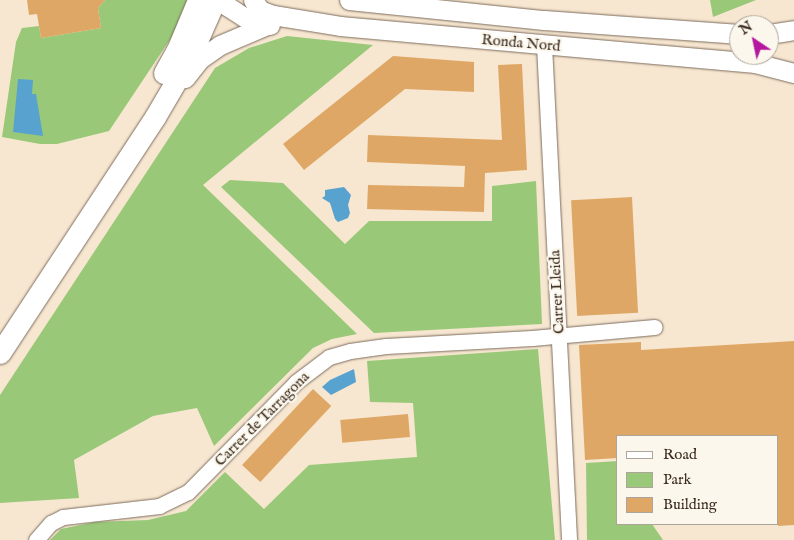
<!DOCTYPE html>
<html>
<head>
<meta charset="utf-8">
<style>
	body { margin:0 }
	#map { position:relative; width:794px; height:540px; overflow:hidden; background:#f7e7d1; font-family:"IM FELL English",serif }
	div>[style] { position:absolute }
	[style*='--x'] { left:calc(var(--x)*1px); top:calc(var(--y)*1px); width:calc(var(--w)*1px); rotate:calc(var(--a)*1deg) }
	.green>* { inset:0; background:#99c978 }
	.water>* { inset:0; background:#58a2cf }
	.building>* { inset:0; background:#dfa766; transform-origin:0 0 }
	.roads { filter:drop-shadow(0 0 1px #7d6c5d) drop-shadow(0 0 1px #7d6c5d) }
	.minor>* { height:15px; margin:-7.5px; padding:0 7.5px; transform-origin:7.5px; border-radius:7.5px; background:#fff }
	.major>* { height:19px; margin:-9.5px; padding:0 9.5px; transform-origin:9.5px; border-radius:9.5px; background:#fff }
	.highway>* { height:21px; margin:-10.5px; padding:0 10.5px; transform-origin:10.5px; border-radius:10.5px; background:#fff }
	span { translate:-50% -50%; white-space:nowrap; text-align:center; line-height:1.15; -webkit-text-stroke:4.5px #fbf7ec; paint-order:stroke }
	.street-label { font-size:15px; color:#3b2a1e }
	.legend { position:absolute; left:616px; top:435px; width:162px; height:90px; box-sizing:border-box; background:#fbf7ec; border:1px solid #aea59a; margin:0; padding:6px 9px; list-style:none; font-size:15px; color:#3b2a1e }
	.legend li { display:flex; align-items:center; gap:10px; height:25px }
	.legend b { width:25px; border:1px solid #aea59a }
	.north { position:absolute; left:729px; top:15px; width:50px; height:50px; box-sizing:border-box; background:#fbf7ec; border:1px solid #aea59a; border-radius:50%; rotate:326deg; font-size:14px; font-weight:700; line-height:20px; text-align:center; color:#3b2a1e }
	.north::after { content:''; display:block; margin:auto; width:18px; height:22px; background:#b5179e; clip-path:polygon(50% 0,100% 100%,50% 72%,0 100%) }
</style>
</head>
<body>
<div id="map">
	<div class="green">
		<i style="clip-path:polygon(105px 0,187px 0,173px 35px,109px 131px,57px 144px,40px 144px,2px 137px,16px 42px,22px 28px,39px 26px,41px 38px,101px 28px,98px 8px)"></i>
		<i style="clip-path:polygon(710px 0,756px 0,713px 17px)"></i>
		<i style="clip-path:polygon(287px 36px,373px 45px,203px 185px,357px 334px,332px 339px,313px 348px,214px 446px,197px 408px,153px 416px,74px 460px,79px 498px,0 503px,0 395px,215px 68px,249px 48px)"></i>
		<i style="clip-path:polygon(230px 180px,283px 183px,345px 244px,369px 221px,492px 221px,492px 186px,536px 181px,542px 324px,374px 333px,221px 187px)"></i>
		<i style="clip-path:polygon(538px 349px,555px 540px,50px 540px,61px 529px,95px 522px,148px 520px,186px 511px,225px 472px,264px 509px,309px 465px,417px 457px,413px 403px,370px 402px,367px 361px)"></i>
		<i style="clip-path:polygon(618px 461px,618px 524px,652px 524px,663px 540px,587px 540px,586px 463px)"></i>
	</div>
	<div class="water">
		<i style="clip-path:polygon(18px 79px,33px 80px,32px 94px,36px 94px,43px 136px,13px 132px)"></i>
		<i style="clip-path:polygon(344px 187px,351px 195px,348px 205px,350px 213px,348px 218px,338px 222px,335px 219px,330px 203px,322px 198px,325px 196px,325px 190px)"></i>
		<i style="clip-path:polygon(354px 369px,356px 382px,331px 395px,322px 387px,330px 380px)"></i>
	</div>
	<div class="building">
		<i style="clip-path:polygon(27px 0,105px 0,98px 8px,101px 28px,41px 38px,37px 14px,29px 15px)"></i>
		<i style="clip-path:polygon(393px 56px,474px 62px,474px 92px,405px 89px,304px 170px,283px 144px)"></i>
		<i style="clip-path:polygon(522px 64px,527px 170px,485px 173px,484px 212px,367px 209px,368px 185px,464px 187px,465px 166px,367px 162px,368px 135px,502px 140px,498px 65px)"></i>
		<i style="left:632px;top:197px;width:116px;height:61px;rotate:87deg"></i>
		<i style="clip-path:polygon(794px 341px,794px 525px,778px 526px,778px 436px,618px 436px,618px 458px,585px 460px,579px 345px,641px 342px,641px 350px)"></i>
		<i style="left:313px;top:389px;width:25px;height:104px;rotate:43deg"></i>
		<i style="left:408px;top:414px;width:23px;height:68px;rotate:85deg"></i>
	</div>
	<div class="roads">
		<div class="minor">
			<i style="--x:544;--y:45;--w:496;--a:87.1"></i>
			<i style="--x:36;--y:540;--w:23;--a:-49"></i>
			<i style="--x:51;--y:523;--w:13;--a:-27"></i>
			<i style="--x:63;--y:517;--w:97;--a:-6.5"></i>
			<i style="--x:159;--y:506;--w:32;--a:-26"></i>
			<i style="--x:188;--y:492;--w:154;--a:-45.5"></i>
			<i style="--x:296;--y:382;--w:41;--a:-37.1"></i>
			<i style="--x:329;--y:357;--w:22;--a:-16"></i>
			<i style="--x:350;--y:351;--w:36;--a:-8"></i>
			<i style="--x:386;--y:346;--w:146;--a:-3.1"></i>
			<i style="--x:532;--y:338;--w:123;--a:-5.1"></i>
		</div>
		<div class="major">
			<i style="--x:222;--y:0;--w:8;--a:50"></i>
			<i style="--x:227;--y:6;--w:20;--a:33"></i>
			<i style="--x:244;--y:17;--w:27;--a:17"></i>
			<i style="--x:253;--y:0;--w:12;--a:55"></i>
			<i style="--x:260;--y:10;--w:14;--a:21"></i>
			<i style="--x:273;--y:15;--w:68;--a:9.3"></i>
			<i style="--x:340;--y:26;--w:417;--a:5.1"></i>
			<i style="--x:755;--y:63;--w:40;--a:14.4"></i>
			<i style="--x:349;--y:0;--w:196;--a:5.9"></i>
			<i style="--x:544;--y:20;--w:196;--a:4.1"></i>
			<i style="--x:769;--y:34;--w:25;--a:-9"></i>
			<i style="--x:185;--y:78;--w:24;--a:-52"></i>
			<i style="--x:200;--y:59;--w:24;--a:-35"></i>
			<i style="--x:220;--y:45;--w:51;--a:-23.1"></i>
		</div>
		<div class="highway">
			<i style="--x:164;--y:73;--w:26;--a:-61"></i>
			<i style="--x:177;--y:50;--w:54;--a:-67.2"></i>
			<i style="--x:0;--y:353;--w:282;--a:-56.7"></i>
			<i style="--x:155;--y:117;--w:69;--a:-59.7"></i>
			<i style="--x:190;--y:57;--w:62;--a:-66.3"></i>
		</div>
	</div>
	<div class="street-label">
		<span style="left:521px;top:43px;rotate:5deg">Ronda Nord</span>
		<span style="left:557px;top:292px;rotate:-93deg">Carrer Lleida</span>
		<span style="left:262px;top:419px;rotate:-45deg">Carrer de Tarragona</span>
	</div>
	<ul class="legend">
	<li><b style="height:6px;background:#fff"></b>Road</li>
	<li><b style="height:14px;background:#99c978"></b>Park</li>
	<li><b style="height:14px;background:#dfa766"></b>Building</li>
	</ul>
	<div class="north">N</div>
</div>
</body>
</html>
